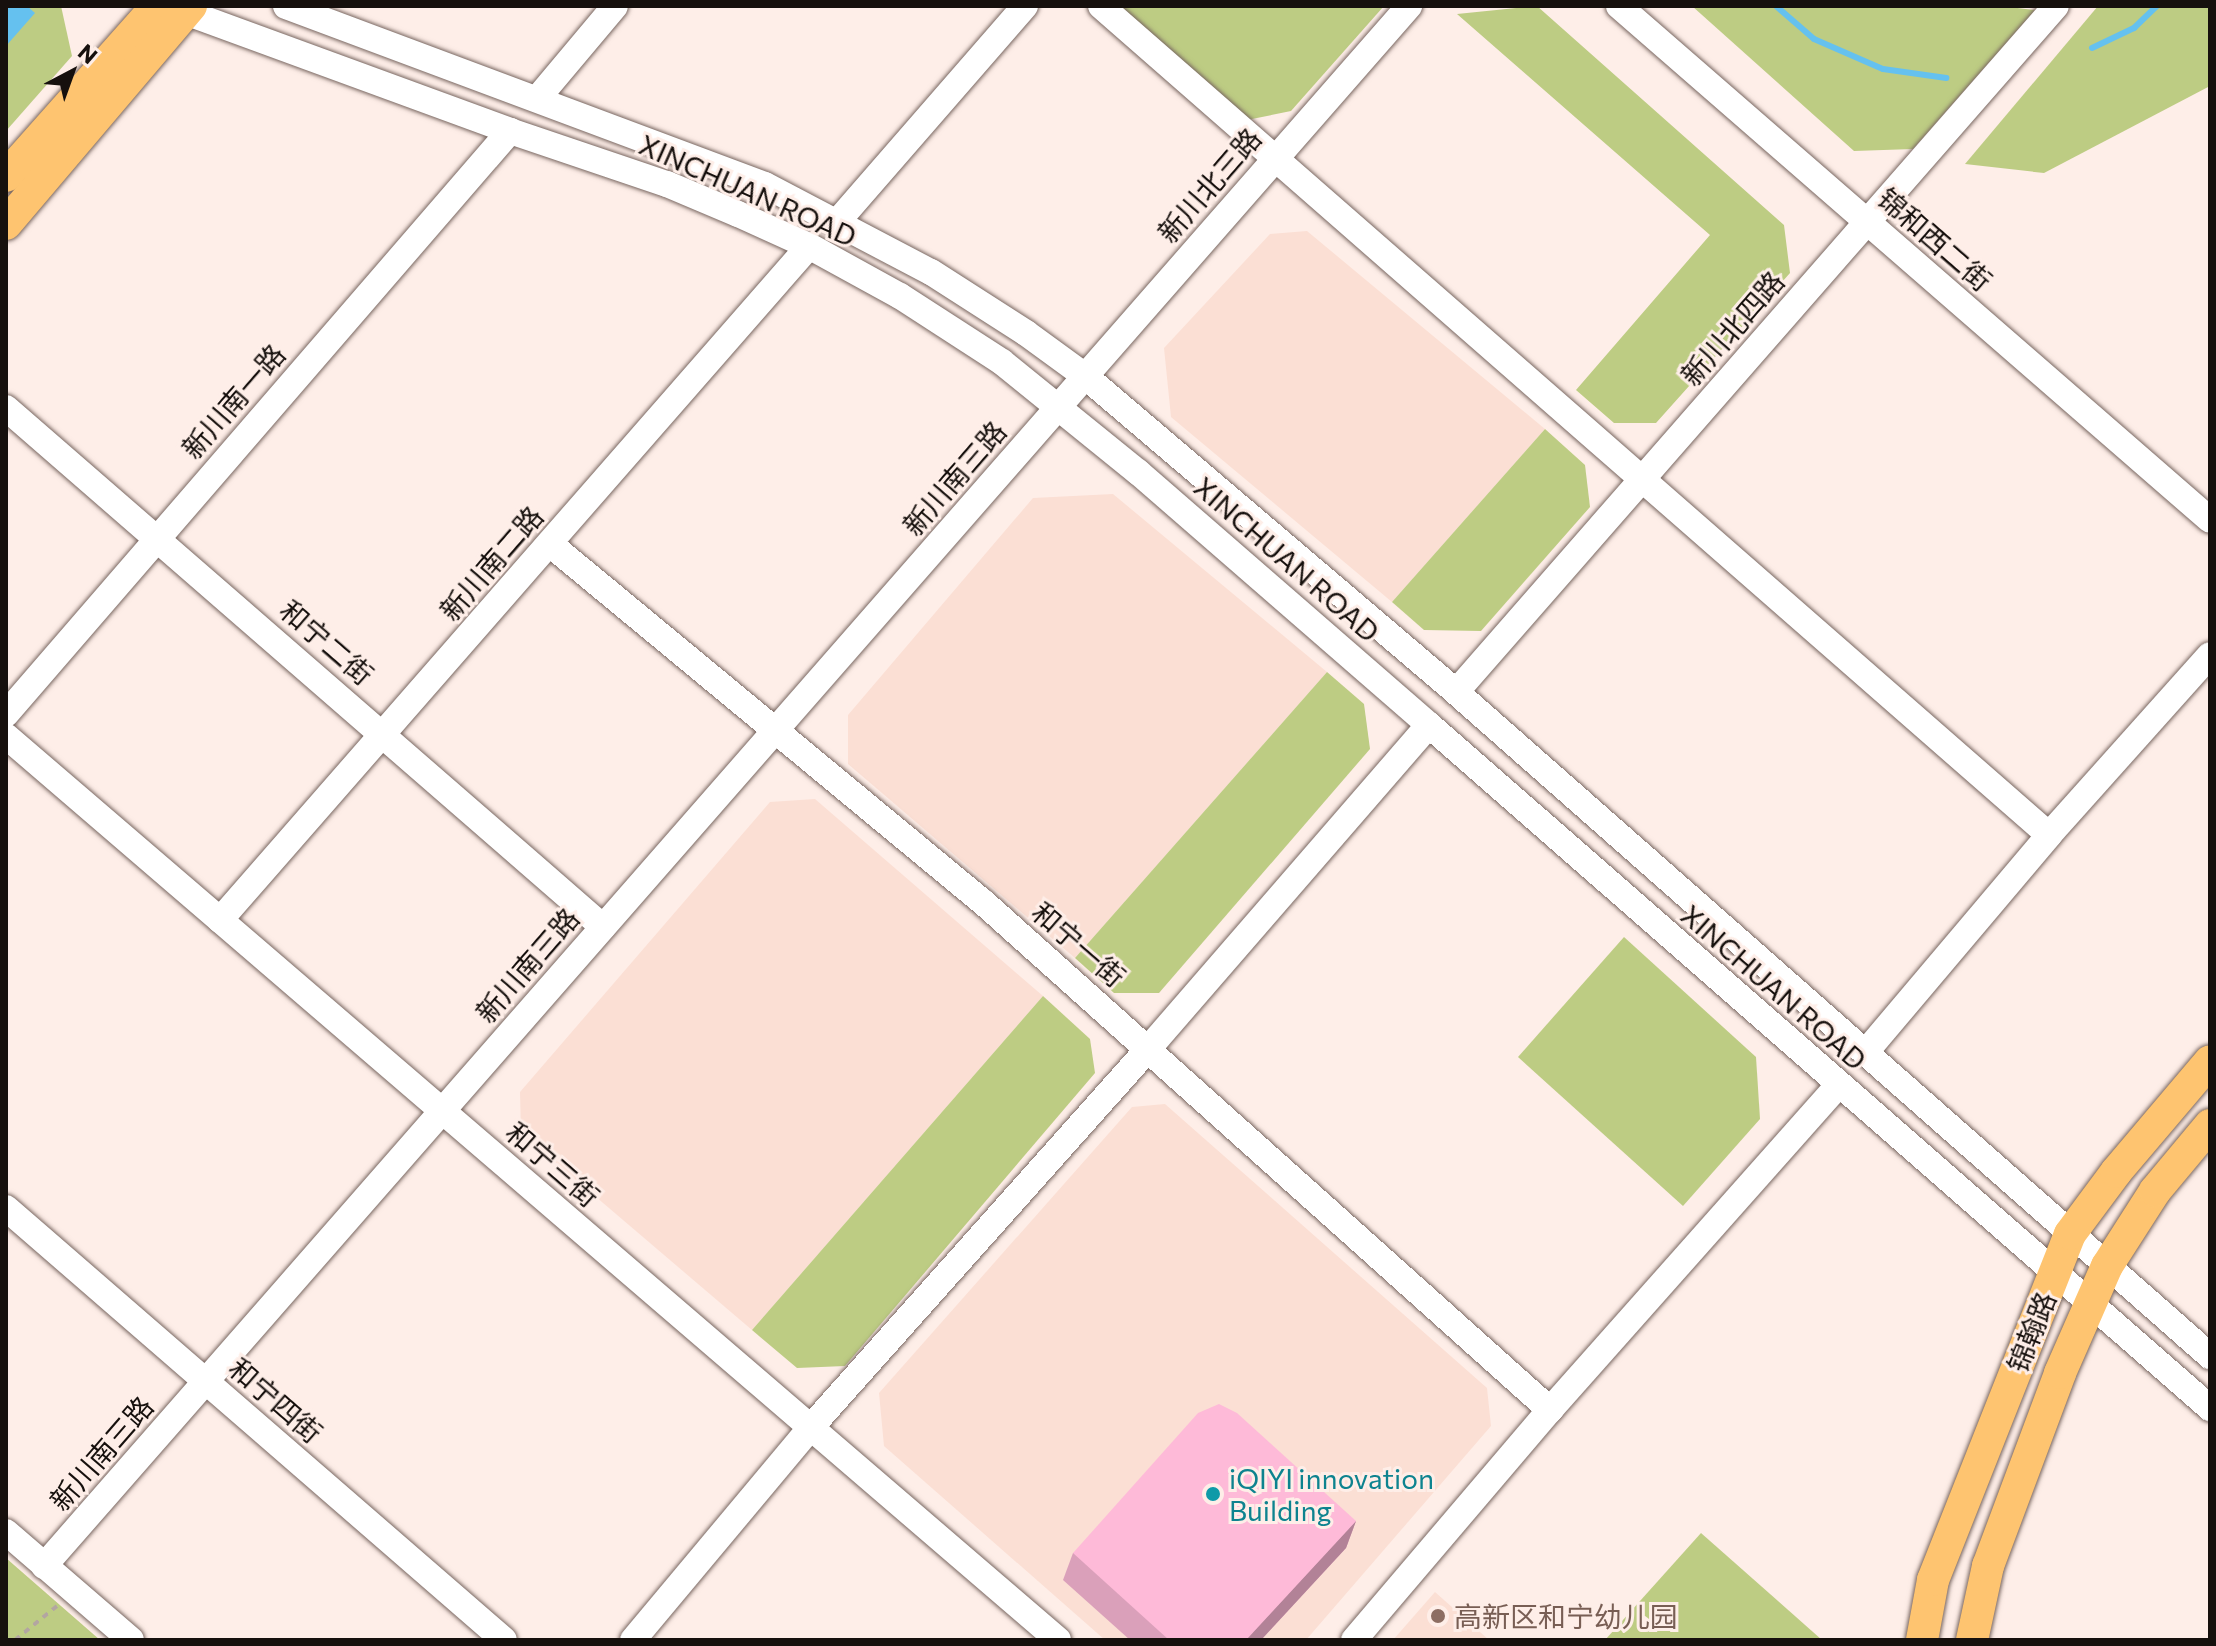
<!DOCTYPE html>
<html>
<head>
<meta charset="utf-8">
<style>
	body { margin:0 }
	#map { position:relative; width:2216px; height:1646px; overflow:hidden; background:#feeee8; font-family:Commissioner,"Noto Sans SC",sans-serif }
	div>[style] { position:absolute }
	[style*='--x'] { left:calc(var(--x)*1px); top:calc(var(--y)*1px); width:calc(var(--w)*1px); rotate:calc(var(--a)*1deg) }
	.built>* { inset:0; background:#fbdfd4 }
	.green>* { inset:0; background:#bdcc83 }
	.water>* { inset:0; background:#65c1ef }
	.stream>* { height:6px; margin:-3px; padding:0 3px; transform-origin:3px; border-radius:3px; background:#65c1ef }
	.path>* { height:4px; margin-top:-2px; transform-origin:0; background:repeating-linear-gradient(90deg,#b3a6a1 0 6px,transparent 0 12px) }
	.roads { filter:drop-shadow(0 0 2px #786660) drop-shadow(0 0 2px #786660) }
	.minor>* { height:26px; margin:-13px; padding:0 13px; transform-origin:13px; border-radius:13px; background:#fff }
	.major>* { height:32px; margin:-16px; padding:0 16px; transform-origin:16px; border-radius:16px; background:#fec470 }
	.wall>* { inset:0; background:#daa0ba }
	.shaded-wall>* { inset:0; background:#b28297 }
	.building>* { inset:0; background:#febad8 }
	.dots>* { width:22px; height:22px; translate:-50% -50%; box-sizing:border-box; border:4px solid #feeee8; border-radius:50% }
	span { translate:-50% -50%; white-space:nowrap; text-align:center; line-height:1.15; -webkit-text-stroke:6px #feeee8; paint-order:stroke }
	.street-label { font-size:28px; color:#16100d }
	.culture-label { font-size:28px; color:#0d838f }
	.left { translate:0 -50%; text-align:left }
	.education-label { font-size:28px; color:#785e54 }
	.frame { position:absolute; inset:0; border:8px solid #16100d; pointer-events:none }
	.north { position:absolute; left:32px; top:32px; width:80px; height:80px; -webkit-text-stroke:6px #feeee8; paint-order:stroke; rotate:41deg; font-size:22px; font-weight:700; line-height:32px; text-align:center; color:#16100d }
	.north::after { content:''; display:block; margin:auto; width:28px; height:36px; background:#16100d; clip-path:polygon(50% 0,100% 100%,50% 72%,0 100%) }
</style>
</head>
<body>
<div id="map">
	<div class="built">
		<i style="clip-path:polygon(1307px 231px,1545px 429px,1392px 602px,1171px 417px,1164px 348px,1270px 234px)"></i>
		<i style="clip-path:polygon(1113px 494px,1327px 672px,1075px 958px,848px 764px,848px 715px,1033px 498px)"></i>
		<i style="clip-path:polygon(815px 799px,1043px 996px,752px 1330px,521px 1133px,520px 1092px,770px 802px)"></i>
		<i style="clip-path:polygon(1165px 1104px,1487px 1388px,1491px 1426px,1306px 1640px,1105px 1640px,884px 1446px,879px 1393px,1132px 1107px)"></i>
		<i style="clip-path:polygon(1435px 1592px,1489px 1640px,1393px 1640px)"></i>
	</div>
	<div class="green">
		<i style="clip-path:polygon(6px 6px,61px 6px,72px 56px,6px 131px)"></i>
		<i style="clip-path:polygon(1116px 6px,1384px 6px,1291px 111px,1247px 120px)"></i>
		<i style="clip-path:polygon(1537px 6px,1784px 225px,1790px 273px,1656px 423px,1614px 423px,1576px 390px,1710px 235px,1457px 14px)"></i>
		<i style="clip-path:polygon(1692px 6px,2001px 6px,2035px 10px,1913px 149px,1854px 151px)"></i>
		<i style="clip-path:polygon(2098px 6px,2210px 6px,2210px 86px,2044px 173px,1965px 164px)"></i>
		<i style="clip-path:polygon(1545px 429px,1585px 465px,1590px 507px,1481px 631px,1424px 630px,1392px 602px)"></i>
		<i style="clip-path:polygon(1327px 672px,1364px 704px,1370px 749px,1159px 993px,1114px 993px,1075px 958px)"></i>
		<i style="clip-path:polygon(1624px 937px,1756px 1057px,1760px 1119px,1683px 1206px,1518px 1057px)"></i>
		<i style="clip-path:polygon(1043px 996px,1090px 1039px,1095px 1073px,845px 1366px,797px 1368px,752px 1330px)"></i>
		<i style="clip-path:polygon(1701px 1533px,1822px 1640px,1605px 1640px)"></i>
		<i style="clip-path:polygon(6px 1558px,100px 1640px,6px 1640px)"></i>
	</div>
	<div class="water">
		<i style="clip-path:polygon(6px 6px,27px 6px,35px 13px,6px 46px)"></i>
	</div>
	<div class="stream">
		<i style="--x:1776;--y:6;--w:50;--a:41"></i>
		<i style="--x:1814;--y:39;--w:75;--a:23.5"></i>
		<i style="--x:1883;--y:69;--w:64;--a:8.1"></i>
		<i style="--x:2092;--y:48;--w:47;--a:-25.5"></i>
		<i style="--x:2134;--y:28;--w:32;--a:-44"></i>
	</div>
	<div class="path">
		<i style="--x:15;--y:1640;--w:54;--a:-39"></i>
	</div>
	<div class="roads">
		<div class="minor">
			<i style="--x:169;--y:6;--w:363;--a:20.1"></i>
			<i style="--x:510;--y:131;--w:166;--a:18.7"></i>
			<i style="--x:667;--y:184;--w:77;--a:22.9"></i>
			<i style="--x:738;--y:214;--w:78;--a:24.3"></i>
			<i style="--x:809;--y:246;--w:104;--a:28.8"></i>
			<i style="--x:900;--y:296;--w:121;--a:32.9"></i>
			<i style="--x:1002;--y:362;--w:175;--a:39"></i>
			<i style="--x:1138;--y:472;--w:386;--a:41"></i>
			<i style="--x:1429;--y:725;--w:1038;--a:41.17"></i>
			<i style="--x:286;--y:6;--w:511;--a:20.49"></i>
			<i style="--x:765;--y:185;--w:187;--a:27.7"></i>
			<i style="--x:931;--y:272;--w:113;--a:32.7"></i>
			<i style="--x:1026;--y:333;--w:73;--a:36.1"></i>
			<i style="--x:1085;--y:376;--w:487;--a:40.4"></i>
			<i style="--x:1456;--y:692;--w:1005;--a:41.37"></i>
			<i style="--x:1101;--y:6;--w:1259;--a:41.17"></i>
			<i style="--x:1619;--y:6;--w:783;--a:41.01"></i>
			<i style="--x:537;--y:99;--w:121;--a:-50"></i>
			<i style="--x:838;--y:221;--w:285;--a:-49"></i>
			<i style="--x:6;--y:408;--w:791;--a:41"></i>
			<i style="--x:550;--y:544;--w:563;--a:39.6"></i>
			<i style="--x:984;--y:903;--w:760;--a:41.85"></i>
			<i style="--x:1456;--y:692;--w:911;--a:-48.83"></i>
			<i style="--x:6;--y:714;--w:771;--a:-49.16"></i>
			<i style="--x:6;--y:736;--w:1387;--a:40.67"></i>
			<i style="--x:220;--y:920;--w:895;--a:-48.85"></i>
			<i style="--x:1865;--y:1053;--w:285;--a:-49.8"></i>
			<i style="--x:2049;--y:835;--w:241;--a:-48.2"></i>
			<i style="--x:6;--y:1208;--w:659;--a:40.94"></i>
			<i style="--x:6;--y:1532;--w:165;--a:40.8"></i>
			<i style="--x:44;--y:1566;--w:2073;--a:-48.81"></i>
			<i style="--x:633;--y:1640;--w:278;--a:-50.1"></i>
			<i style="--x:811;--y:1427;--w:508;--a:-48.27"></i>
			<i style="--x:1149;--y:1048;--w:427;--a:-49.1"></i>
			<i style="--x:1354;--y:1640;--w:302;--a:-49.6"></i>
			<i style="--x:1550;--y:1410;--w:433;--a:-48.4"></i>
		</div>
		<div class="major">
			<i style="--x:6;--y:176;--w:227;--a:-48.4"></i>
			<i style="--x:6;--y:224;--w:286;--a:-49.7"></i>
			<i style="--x:1922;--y:1640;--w:61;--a:-79.6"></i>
			<i style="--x:1933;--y:1580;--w:372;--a:-68.4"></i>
			<i style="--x:2070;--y:1234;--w:77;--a:-53.4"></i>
			<i style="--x:2116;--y:1172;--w:145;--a:-49.7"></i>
			<i style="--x:1972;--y:1640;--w:76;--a:-77.8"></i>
			<i style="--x:1988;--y:1566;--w:206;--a:-69.5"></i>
			<i style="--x:2060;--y:1373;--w:117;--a:-66.3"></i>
			<i style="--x:2107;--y:1266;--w:89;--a:-57.4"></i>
			<i style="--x:2155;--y:1191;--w:86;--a:-50.2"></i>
		</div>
	</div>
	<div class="wall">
		<i style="clip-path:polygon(1356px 1521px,1346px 1548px,1261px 1640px,1130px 1640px,1063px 1580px,1073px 1553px)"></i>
	</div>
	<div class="shaded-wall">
		<i style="clip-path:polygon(1356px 1521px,1346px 1548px,1261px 1640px,1246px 1640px)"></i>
	</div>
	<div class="building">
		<i style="clip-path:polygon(1219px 1404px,1237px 1413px,1356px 1521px,1246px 1640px,1169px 1640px,1073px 1553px,1198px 1413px)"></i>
	</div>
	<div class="dots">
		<i style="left:1213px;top:1494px;background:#0f9aa8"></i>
		<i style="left:1438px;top:1616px;background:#8d6e63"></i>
	</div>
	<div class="street-label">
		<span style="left:1209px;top:185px;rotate:-49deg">新川北三路</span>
		<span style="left:748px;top:190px;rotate:24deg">XINCHUAN ROAD</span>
		<span style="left:1935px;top:239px;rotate:41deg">锦和西二街</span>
		<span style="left:1732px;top:328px;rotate:-49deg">新川北四路</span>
		<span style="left:233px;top:401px;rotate:-49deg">新川南一路</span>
		<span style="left:954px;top:478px;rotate:-49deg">新川南三路</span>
		<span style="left:1287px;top:559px;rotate:41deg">XINCHUAN ROAD</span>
		<span style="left:491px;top:563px;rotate:-49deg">新川南二路</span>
		<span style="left:327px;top:642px;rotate:41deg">和宁二街</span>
		<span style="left:1079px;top:944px;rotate:41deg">和宁一街</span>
		<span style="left:527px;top:965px;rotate:-49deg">新川南三路</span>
		<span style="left:1774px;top:987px;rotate:41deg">XINCHUAN ROAD</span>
		<span style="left:553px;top:1164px;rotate:41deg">和宁三街</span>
		<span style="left:2031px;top:1332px;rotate:-68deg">锦翰路</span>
		<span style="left:276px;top:1400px;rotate:41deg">和宁四街</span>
		<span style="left:101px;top:1453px;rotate:-49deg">新川南三路</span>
	</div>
	<div class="culture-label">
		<span class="left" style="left:1229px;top:1494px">iQIYI innovation<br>Building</span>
	</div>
	<div class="education-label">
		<span class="left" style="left:1454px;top:1616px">高新区和宁幼儿园</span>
	</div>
	<div class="frame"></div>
	<div class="north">N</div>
</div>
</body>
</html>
